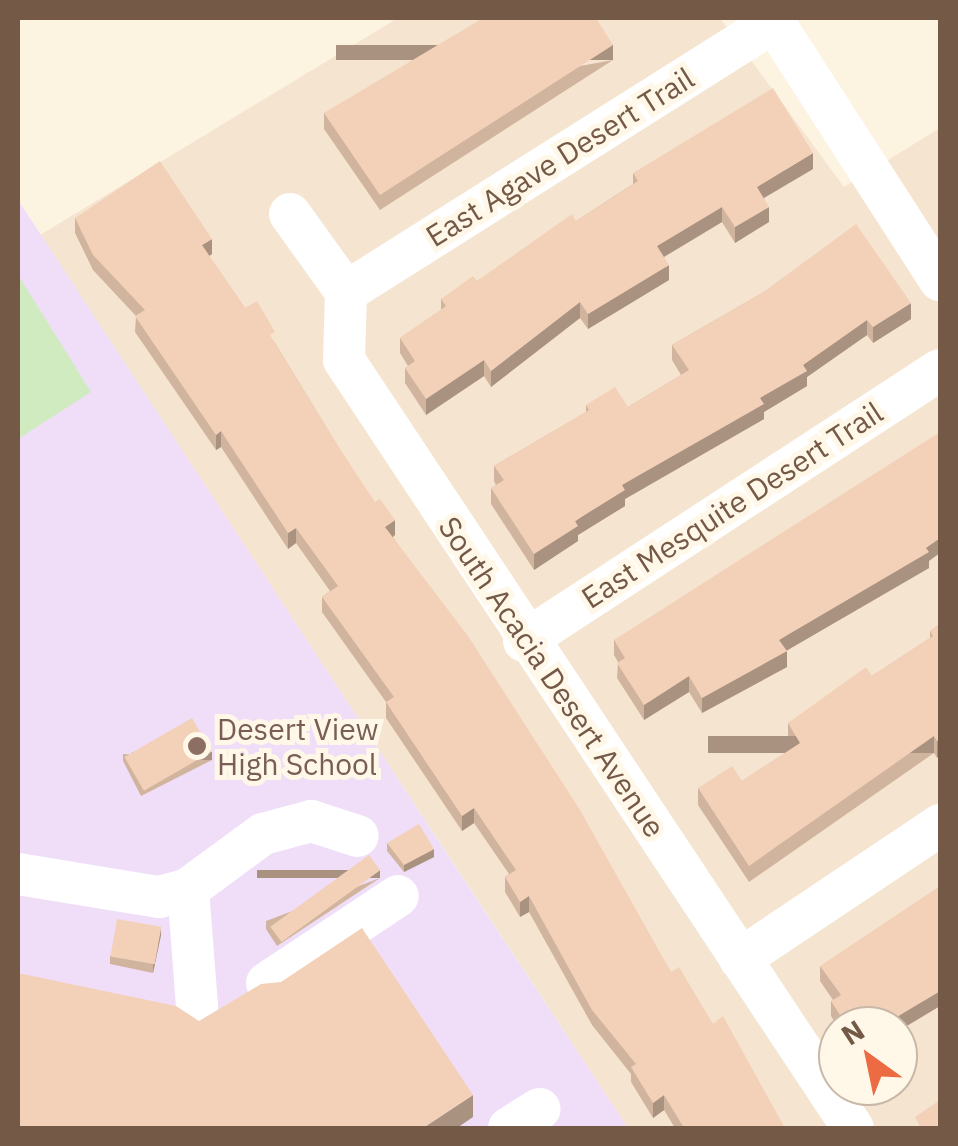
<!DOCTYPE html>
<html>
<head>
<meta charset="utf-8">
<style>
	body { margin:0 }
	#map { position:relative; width:958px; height:1146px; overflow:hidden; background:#fdf3e1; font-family:"IBM Plex Sans",sans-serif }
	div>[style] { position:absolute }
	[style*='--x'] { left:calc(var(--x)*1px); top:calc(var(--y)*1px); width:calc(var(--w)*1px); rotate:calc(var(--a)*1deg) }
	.residential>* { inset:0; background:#f5e5d0 }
	.education>* { inset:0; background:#f0def9 }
	.green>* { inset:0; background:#d0ebc0 }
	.minor>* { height:42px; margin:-21px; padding:0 21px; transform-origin:21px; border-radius:21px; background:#fff }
	.wall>* { inset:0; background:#d1b49e }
	.shaded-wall>* { inset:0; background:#aa9281; transform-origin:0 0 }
	.building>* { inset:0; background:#f3d1b8; transform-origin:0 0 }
	.dots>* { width:28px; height:28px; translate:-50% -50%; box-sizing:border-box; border:5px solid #fff7e8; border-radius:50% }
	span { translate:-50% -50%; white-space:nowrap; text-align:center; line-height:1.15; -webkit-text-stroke:10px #fff7e8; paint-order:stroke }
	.street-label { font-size:30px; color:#755947 }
	.education-label { font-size:30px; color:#785e54 }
	.left { translate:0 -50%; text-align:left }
	.frame { position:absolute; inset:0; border:20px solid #755947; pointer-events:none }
	.north { position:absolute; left:818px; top:1006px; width:100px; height:100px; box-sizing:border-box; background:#fff7e8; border:2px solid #c8b8a8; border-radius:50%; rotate:327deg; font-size:28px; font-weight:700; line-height:40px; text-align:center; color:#755947 }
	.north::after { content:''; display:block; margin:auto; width:35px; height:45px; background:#ec6b42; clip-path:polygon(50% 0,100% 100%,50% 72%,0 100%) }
</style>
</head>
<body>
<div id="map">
	<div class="residential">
		<i style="clip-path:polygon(evenodd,398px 18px,720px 18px,844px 187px,940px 128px,940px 1128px,628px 1128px,40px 235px,398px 18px,838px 1026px,898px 1026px,898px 1086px,838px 1086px,838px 1026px)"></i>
	</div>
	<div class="education">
		<i style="clip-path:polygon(18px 200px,461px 875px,628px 1128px,18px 1128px)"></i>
	</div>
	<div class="green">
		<i style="clip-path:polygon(18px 275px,91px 392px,18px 439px)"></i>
	</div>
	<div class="minor">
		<i style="--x:771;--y:18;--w:312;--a:57.2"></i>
		<i style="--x:290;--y:214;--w:96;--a:54.3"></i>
		<i style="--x:346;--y:292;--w:68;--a:91.7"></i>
		<i style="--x:344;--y:360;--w:921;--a:56.47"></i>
		<i style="--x:346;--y:292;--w:506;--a:-32.25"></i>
		<i style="--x:524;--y:641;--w:496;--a:-33.1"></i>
		<i style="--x:18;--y:874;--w:143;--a:9.3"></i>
		<i style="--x:159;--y:897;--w:30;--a:-15"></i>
		<i style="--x:188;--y:889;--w:93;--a:-36.3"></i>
		<i style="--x:263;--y:834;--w:50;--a:-15.2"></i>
		<i style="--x:311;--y:821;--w:49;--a:17.7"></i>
		<i style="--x:188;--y:889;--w:129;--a:85.6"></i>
		<i style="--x:740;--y:959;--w:241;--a:-33.8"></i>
		<i style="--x:267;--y:983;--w:157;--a:-33.6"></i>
		<i style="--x:509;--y:1128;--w:36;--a:-32"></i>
	</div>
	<div class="wall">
		<i style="clip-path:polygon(613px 60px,380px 210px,324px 129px,324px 113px)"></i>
		<i style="clip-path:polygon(813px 169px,764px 198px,769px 222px,735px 243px,722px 222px,664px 257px,669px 280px,588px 329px,580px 318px,491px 387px,484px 376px,426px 415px,405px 383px,405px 368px,408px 366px,400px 353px,400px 338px,441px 310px,441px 299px,477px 281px,576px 221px,633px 184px,633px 173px)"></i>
		<i style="clip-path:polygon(75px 218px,212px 254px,209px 256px,245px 308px,275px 343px,339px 448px,395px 535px,393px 537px,671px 972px,713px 1024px,785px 1128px,675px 1128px,664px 1110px,653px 1118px,631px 1082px,631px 1074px,592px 1025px,529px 912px,520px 917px,505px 892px,505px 877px,509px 874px,474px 823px,462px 831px,386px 718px,386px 702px,322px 612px,322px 597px,330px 591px,296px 543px,288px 549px,221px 447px,216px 450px,135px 332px,136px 316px,93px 270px,75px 233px)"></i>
		<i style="clip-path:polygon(762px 293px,911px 319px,873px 343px,867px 335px,807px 377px,807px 386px,764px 412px,764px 419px,625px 499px,625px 506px,578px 535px,578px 541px,534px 570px,491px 504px,491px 488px,496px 485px,494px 481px,494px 466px,586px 412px,586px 405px,628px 407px,681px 375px,672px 360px,672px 345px)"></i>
		<i style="clip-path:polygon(929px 561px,929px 568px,786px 651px,787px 667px,702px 713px,689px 692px,644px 720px,617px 678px,618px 662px,614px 655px,614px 640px)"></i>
		<i style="clip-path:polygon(940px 624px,940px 755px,937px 758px,934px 753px,749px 882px,698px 805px,698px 788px,742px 781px,793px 748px,788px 740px,788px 723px,872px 676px,930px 638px,930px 631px)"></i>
		<i style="clip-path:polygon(123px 754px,212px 760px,141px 796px,123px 761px)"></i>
		<i style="clip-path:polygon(387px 843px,434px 857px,404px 872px,387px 851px)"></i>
		<i style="clip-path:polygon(380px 878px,277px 946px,266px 929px,266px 921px)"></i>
		<i style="clip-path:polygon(161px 935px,153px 973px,110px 964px,110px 956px)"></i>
		<i style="clip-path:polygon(820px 966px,940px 1006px,902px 1029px,904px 1047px,898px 1026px,838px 1027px,831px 1016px,831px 1001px,833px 1000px,820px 981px)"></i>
	</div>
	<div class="shaded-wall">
		<i style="left:613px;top:45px;width:15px;height:277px;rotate:90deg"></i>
		<i style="clip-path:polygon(813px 153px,813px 169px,757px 202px,757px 187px)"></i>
		<i style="clip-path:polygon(722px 207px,722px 222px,657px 261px,657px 246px)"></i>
		<i style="clip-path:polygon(769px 207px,769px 222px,735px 243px,735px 227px)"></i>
		<i style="clip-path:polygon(212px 239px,212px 254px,202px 261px,202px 245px)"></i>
		<i style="clip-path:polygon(669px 265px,669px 280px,588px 329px,588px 314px)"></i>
		<i style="clip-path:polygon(580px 302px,580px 318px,491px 387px,491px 371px)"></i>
		<i style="clip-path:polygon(911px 303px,911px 319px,873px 343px,873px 327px)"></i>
		<i style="clip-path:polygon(867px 320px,867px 335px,807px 377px,807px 386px,764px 412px,764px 419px,625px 499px,625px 506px,578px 535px,578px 541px,534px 570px,534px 554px,622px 485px,760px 398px,803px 365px)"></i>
		<i style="clip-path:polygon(484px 360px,484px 376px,426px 415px,426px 399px)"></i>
		<i style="clip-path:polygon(221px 431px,221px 447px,216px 450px,216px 435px)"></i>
		<i style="clip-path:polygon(395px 520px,395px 535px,385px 543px,385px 527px)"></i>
		<i style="clip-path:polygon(296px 528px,296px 543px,288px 549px,288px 533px)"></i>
		<i style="clip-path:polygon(940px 538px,940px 553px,929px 561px,929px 568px,779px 655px,779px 640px)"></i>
		<i style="clip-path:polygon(787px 651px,787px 667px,702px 713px,702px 698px)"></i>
		<i style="clip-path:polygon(689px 676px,689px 692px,644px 720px,644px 705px)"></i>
		<i style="left:934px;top:736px;width:17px;height:226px;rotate:90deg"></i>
		<i style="clip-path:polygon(940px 739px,940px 755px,937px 758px,937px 741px)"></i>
		<i style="left:212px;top:752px;width:8px;height:80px;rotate:90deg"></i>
		<i style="clip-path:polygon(474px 808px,474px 823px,462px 831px,462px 816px)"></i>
		<i style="clip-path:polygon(434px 849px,434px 857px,404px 872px,404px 865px)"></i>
		<i style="left:380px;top:870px;width:8px;height:123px;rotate:90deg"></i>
		<i style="clip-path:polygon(529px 896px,529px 912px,520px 917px,520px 902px)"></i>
		<i style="clip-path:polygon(161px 927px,161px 935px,153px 973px,153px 965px)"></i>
		<i style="clip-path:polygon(940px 991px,940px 1006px,898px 1031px,895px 1018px)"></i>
		<i style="clip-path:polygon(904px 1032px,904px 1047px,898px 1051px,898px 1035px)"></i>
		<i style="clip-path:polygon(473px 1095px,473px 1117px,457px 1128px,423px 1128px)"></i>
		<i style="clip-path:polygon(664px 1095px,664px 1110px,653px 1118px,653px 1103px)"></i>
	</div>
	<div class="building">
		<i style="clip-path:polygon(483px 18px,596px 18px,613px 45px,380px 195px,324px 113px)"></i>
		<i style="clip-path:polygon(773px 88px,813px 153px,757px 187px,769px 207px,735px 227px,722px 207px,657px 246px,669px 265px,588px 314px,580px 302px,491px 371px,484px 360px,426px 399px,405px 368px,415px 361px,400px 338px,446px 306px,441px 299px,473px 276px,477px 281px,572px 214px,576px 221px,638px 181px,633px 173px)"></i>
		<i style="clip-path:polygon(160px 161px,212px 239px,202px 245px,245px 308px,257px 301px,275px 332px,270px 335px,339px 448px,375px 502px,380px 499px,395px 520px,385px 527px,468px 636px,580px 810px,671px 972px,679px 967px,713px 1024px,723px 1016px,785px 1128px,684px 1128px,664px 1095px,653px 1103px,631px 1067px,636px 1064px,592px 1010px,529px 896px,520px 902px,505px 877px,516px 870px,474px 808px,462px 816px,386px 702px,394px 697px,322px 597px,338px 586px,296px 528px,288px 533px,221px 431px,216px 435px,135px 316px,145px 310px,93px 255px,75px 218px)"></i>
		<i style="clip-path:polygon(856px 224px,911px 303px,873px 327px,867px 320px,803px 365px,807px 371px,760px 398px,764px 404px,622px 485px,625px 490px,575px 521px,578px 526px,534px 554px,491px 488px,504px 480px,494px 466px,589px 410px,586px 405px,615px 387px,628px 407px,689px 370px,672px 345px,762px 293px)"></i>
		<i style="clip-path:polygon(940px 432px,940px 538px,926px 548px,929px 552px,779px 640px,787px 651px,702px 698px,689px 676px,644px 705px,617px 663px,625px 658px,614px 640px)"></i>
		<i style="clip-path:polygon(940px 624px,940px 739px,937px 741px,934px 736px,749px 866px,698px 788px,732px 766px,742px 781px,800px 743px,788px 723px,866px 667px,872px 676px,933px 636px,930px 631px)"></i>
		<i style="left:192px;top:718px;width:39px;height:78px;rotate:60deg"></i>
		<i style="clip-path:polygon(419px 824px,434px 849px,404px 865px,387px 843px)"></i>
		<i style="left:369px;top:855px;width:19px;height:122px;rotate:54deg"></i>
		<i style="clip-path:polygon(940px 886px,940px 991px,895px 1018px,904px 1032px,898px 1035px,898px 1026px,847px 1026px,831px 1001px,841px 995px,820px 966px)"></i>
		<i style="left:117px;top:919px;width:45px;height:38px;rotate:10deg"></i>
		<i style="clip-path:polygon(362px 928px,473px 1095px,423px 1128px,18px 1128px,18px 973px,176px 1006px,199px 1021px,261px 984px,281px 982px)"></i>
		<i style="clip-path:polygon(940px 1100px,940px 1128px,921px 1128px,915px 1117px)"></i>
	</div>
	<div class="dots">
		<i style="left:197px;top:746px;background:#8d6e63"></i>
	</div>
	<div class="street-label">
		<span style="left:560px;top:157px;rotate:-32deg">East Agave Desert Trail</span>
		<span style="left:732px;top:505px;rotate:-33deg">East Mesquite Desert Trail</span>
		<span style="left:552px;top:677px;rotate:56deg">South Acacia Desert Avenue</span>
	</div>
	<div class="education-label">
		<span class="left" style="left:217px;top:746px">Desert View<br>High School</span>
	</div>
	<div class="frame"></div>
	<div class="north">N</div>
</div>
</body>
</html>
